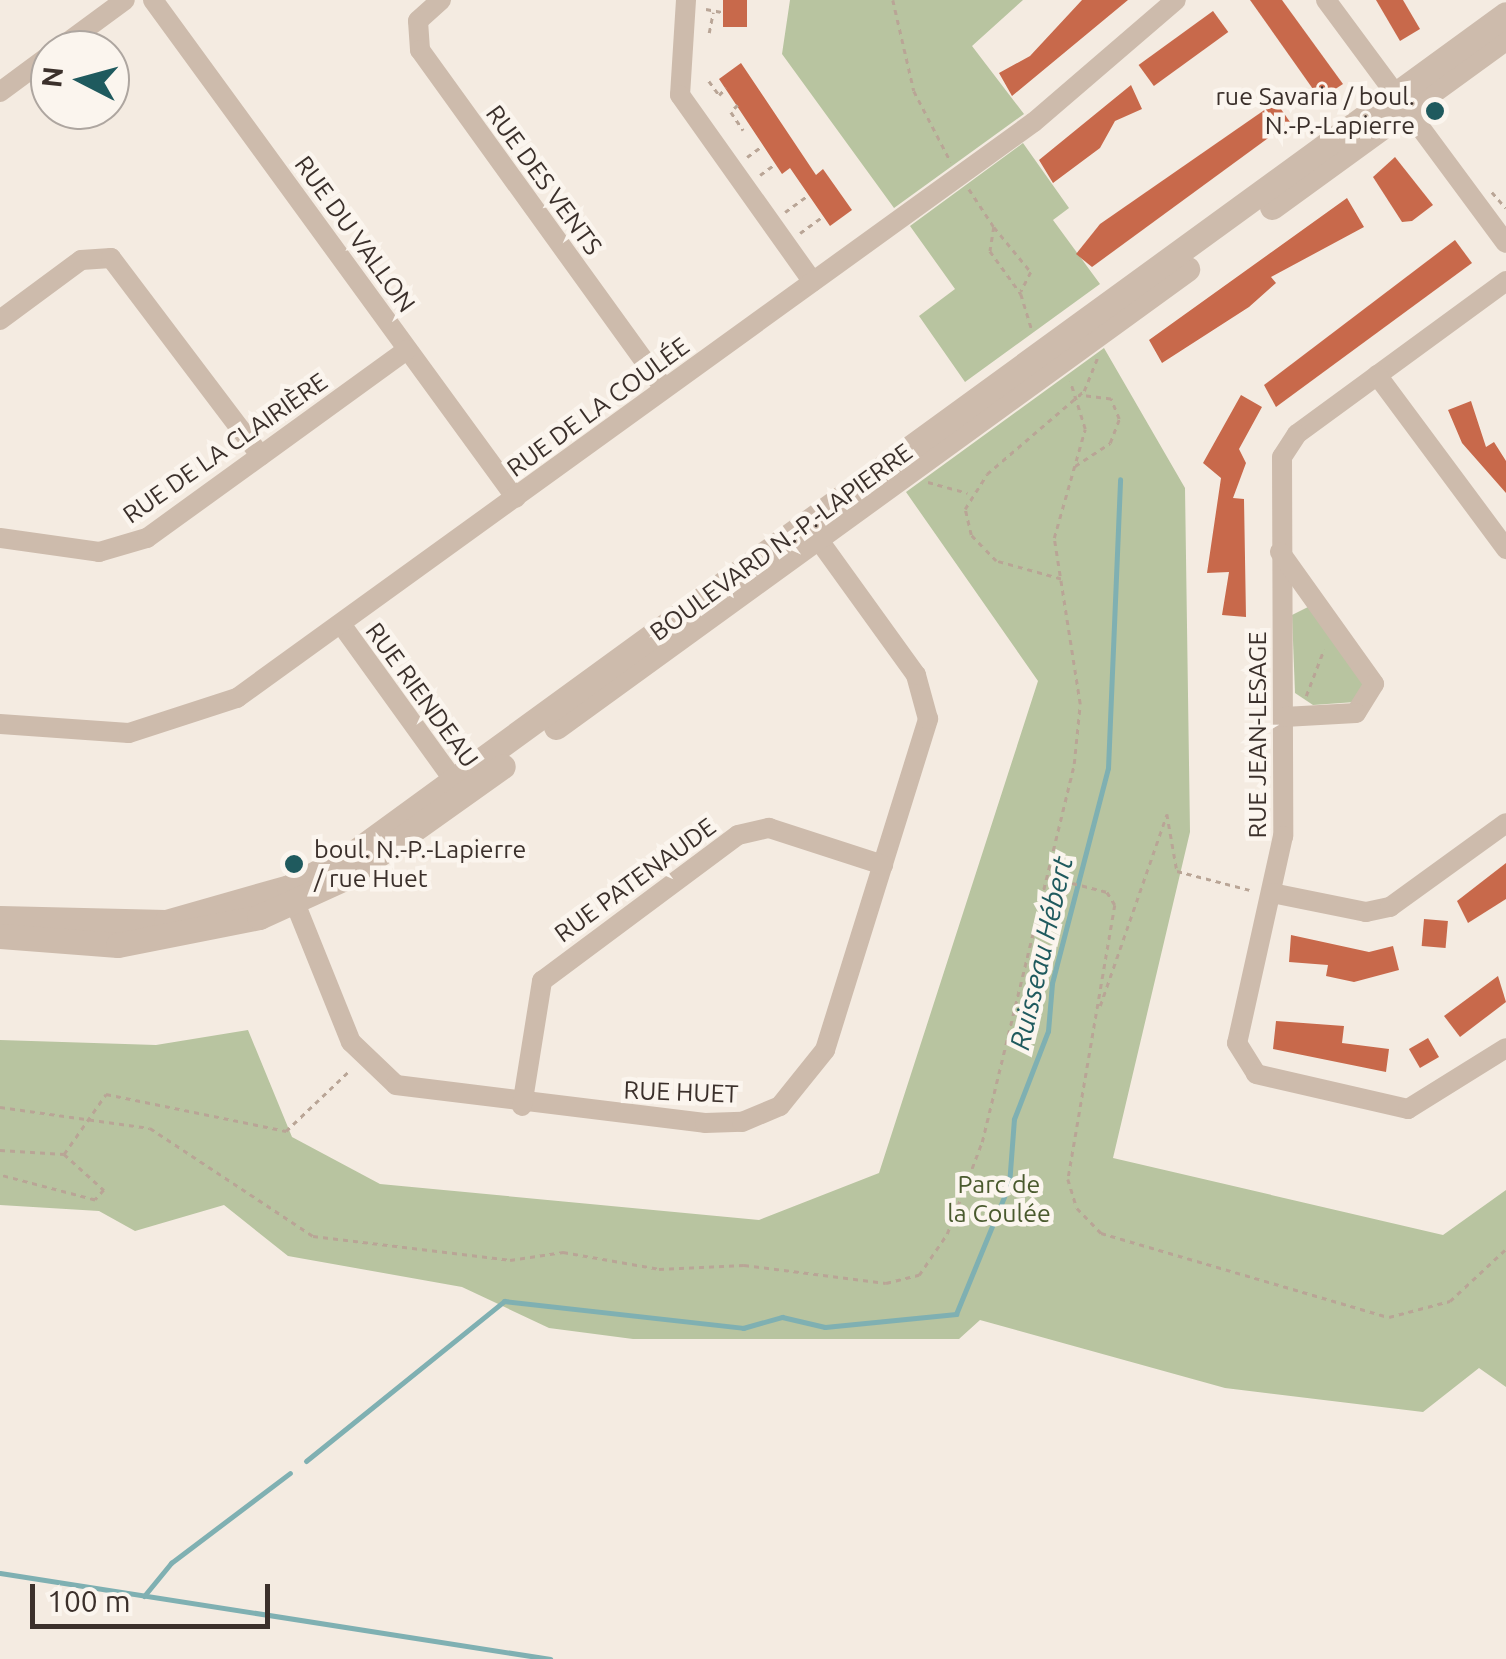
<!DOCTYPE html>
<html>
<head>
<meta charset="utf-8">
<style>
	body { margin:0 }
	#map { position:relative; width:1506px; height:1659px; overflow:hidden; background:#f4ebe1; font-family:Ubuntu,sans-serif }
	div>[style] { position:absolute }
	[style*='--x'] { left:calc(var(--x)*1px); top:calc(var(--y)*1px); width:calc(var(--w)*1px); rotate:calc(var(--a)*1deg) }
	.green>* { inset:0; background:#b8c4a0 }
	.stream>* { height:5px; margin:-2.5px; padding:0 2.5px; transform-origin:2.5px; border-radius:2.5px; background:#7fb0b2 }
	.building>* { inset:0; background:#c8694b; transform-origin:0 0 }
	.path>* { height:2.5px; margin-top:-1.25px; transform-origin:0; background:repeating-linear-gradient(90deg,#b9a596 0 5px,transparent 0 10px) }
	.minor>* { height:20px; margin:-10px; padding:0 10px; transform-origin:10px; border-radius:10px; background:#cdbbac }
	.tertiary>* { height:25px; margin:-12.5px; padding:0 12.5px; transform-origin:12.5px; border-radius:12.5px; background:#cdbbac }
	.dots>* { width:28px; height:28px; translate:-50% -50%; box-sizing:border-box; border:5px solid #fbf5ee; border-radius:50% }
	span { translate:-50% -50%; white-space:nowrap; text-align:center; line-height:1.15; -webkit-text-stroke:9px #fbf5ee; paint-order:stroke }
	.poi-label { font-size:25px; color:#3b302b }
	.right { translate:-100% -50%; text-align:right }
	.left { translate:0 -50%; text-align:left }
	.street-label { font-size:25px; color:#3b302b }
	.park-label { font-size:25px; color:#4a5a2e }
	.water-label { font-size:28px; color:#1f5a5e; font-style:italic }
	.north { position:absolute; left:30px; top:30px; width:100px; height:100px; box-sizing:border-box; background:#fbf5ee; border:2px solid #aea6a0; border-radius:50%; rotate:276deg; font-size:28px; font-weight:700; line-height:40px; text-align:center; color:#3b302b }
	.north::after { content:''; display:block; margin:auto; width:35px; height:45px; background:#1f5a5e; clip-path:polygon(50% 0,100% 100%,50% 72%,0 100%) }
	.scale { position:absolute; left:30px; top:1584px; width:240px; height:45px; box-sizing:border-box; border:5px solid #3b302b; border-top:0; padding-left:12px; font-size:30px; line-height:35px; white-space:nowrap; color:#3b302b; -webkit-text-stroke:8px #fbf5ee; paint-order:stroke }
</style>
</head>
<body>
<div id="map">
	<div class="green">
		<i style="clip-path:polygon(790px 0,1023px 0,972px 46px,1024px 114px,894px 208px,782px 54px)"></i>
		<i style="clip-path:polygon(1023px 143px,1069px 208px,1053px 220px,1100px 284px,965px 382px,919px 316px,955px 289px,910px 226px)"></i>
		<i style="clip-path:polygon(1104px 348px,1185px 488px,1190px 832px,1113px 1158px,1443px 1235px,1506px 1190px,1506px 1387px,1479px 1368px,1423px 1412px,1225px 1388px,980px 1320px,959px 1339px,633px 1339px,549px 1328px,462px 1287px,288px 1256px,224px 1205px,135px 1231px,99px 1211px,0 1205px,0 1040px,156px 1045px,248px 1030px,292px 1137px,380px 1184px,759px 1220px,879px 1173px,1038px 681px,906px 492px)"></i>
		<i style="clip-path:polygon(1308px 607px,1363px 684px,1355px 702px,1313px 705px,1295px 693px,1292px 615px)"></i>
	</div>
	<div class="stream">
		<i style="--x:306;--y:1461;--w:255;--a:-38.9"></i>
		<i style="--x:504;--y:1301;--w:241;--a:6.4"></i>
		<i style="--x:743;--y:1328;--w:41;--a:-15.8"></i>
		<i style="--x:782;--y:1317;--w:44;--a:13.1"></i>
		<i style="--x:825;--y:1327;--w:132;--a:-5.7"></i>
		<i style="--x:956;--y:1314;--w:139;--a:-67.7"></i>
		<i style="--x:1009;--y:1185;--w:66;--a:-85.7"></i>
		<i style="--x:1014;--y:1119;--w:94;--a:-68.9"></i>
		<i style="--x:1048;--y:1031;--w:48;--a:-85.2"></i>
		<i style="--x:1052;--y:983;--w:222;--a:-75.4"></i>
		<i style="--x:1108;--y:768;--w:289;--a:-87.6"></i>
		<i style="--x:0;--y:1573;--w:557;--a:8.89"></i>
		<i style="--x:144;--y:1596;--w:43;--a:-50.7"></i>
		<i style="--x:171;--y:1563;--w:149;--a:-37.1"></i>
	</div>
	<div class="building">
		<i style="left:723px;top:0;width:24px;height:27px"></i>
		<i style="clip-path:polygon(1082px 0,1128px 0,1012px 96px,999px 73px,1030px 56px)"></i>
		<i style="clip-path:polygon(1250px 0,1282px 0,1343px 84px,1320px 99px)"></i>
		<i style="clip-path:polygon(1376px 0,1403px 0,1420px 29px,1400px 41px)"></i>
		<i style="left:1213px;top:11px;width:26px;height:92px;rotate:54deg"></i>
		<i style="clip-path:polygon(741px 63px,816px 175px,823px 169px,852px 210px,830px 226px,790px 168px,782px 174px,719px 79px)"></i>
		<i style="clip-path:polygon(1131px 85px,1142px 109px,1115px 121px,1100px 148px,1053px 183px,1039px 160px)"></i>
		<i style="clip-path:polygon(1276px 102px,1290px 122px,1092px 267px,1076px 254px,1100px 224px)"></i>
		<i style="clip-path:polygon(1395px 157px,1433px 205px,1412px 221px,1402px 222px,1373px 177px)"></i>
		<i style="clip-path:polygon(1347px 198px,1364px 227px,1271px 277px,1276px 283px,1249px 307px,1162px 363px,1149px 340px)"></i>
		<i style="clip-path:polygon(1455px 240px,1472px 263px,1276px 407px,1264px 385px)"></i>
		<i style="clip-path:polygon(1241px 395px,1262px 407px,1239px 449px,1246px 463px,1233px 498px,1244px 499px,1246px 617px,1222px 615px,1229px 572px,1207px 573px,1221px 478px,1203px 463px)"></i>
		<i style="clip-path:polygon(1471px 401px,1486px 447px,1494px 442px,1506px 461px,1506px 493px,1462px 443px,1448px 410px)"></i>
		<i style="clip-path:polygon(1506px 863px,1506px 899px,1468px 923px,1457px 901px)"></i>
		<i style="left:1424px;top:919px;width:24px;height:27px;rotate:5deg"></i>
		<i style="clip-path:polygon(1291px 935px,1369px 952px,1393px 946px,1399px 970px,1354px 982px,1326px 976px,1328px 965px,1289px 962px)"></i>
		<i style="clip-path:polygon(1498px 976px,1506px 1002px,1460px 1037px,1444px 1016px)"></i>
		<i style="clip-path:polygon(1276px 1021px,1344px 1026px,1342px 1043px,1389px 1049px,1386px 1072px,1273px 1049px)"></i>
		<i style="left:1428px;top:1038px;width:22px;height:22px;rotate:60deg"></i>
	</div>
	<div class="path">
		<i style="--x:893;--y:0;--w:93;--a:77"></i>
		<i style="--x:914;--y:91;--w:80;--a:62.5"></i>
		<i style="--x:706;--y:9;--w:16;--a:11"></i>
		<i style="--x:709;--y:33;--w:21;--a:-79"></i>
		<i style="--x:709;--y:81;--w:17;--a:54"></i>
		<i style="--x:719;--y:95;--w:10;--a:-45"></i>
		<i style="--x:738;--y:105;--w:10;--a:135"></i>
		<i style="--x:731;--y:112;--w:22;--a:56"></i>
		<i style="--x:747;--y:157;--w:19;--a:-36"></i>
		<i style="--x:760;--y:175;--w:19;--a:-36"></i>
		<i style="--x:969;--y:189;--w:45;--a:56.7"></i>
		<i style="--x:994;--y:227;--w:24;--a:99"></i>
		<i style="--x:990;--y:251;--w:53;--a:54.2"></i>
		<i style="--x:1021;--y:294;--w:39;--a:73"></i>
		<i style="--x:1492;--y:192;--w:21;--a:49"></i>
		<i style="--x:785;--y:212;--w:29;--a:-36"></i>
		<i style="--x:994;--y:227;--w:58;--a:50.6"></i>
		<i style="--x:1031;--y:272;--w:22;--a:117"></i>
		<i style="--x:800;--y:233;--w:29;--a:-36"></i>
		<i style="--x:1075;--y:466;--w:42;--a:-33.3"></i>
		<i style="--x:1110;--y:443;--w:26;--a:-69"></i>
		<i style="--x:1119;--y:419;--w:22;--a:-112"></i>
		<i style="--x:1111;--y:399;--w:31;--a:-173"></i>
		<i style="--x:928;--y:482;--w:41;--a:15.4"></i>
		<i style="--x:1061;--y:579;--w:67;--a:-164.5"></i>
		<i style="--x:996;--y:561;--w:36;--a:-134"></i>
		<i style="--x:971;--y:535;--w:27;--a:-103"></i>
		<i style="--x:965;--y:509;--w:41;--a:-57.8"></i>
		<i style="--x:987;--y:474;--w:128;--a:-40.6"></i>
		<i style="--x:1084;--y:391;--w:35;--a:-68"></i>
		<i style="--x:1306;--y:696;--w:50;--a:-69"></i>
		<i style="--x:1053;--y:878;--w:56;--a:14.5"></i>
		<i style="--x:1107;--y:892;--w:15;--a:58"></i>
		<i style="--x:1115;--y:905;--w:278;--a:99.7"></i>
		<i style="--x:1068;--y:1179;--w:30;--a:73"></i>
		<i style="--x:1077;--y:1208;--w:35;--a:46"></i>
		<i style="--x:1101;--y:1233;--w:300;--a:16.3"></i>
		<i style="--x:1389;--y:1317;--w:63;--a:-14.7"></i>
		<i style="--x:1450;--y:1301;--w:76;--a:-42.9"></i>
		<i style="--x:1100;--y:1006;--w:203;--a:-70.8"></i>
		<i style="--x:1167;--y:814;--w:58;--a:80"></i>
		<i style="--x:1177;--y:871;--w:75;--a:14.6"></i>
		<i style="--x:0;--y:1107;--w:151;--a:8"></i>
		<i style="--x:150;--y:1128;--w:196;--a:33.5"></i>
		<i style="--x:313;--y:1236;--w:198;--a:6.9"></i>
		<i style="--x:510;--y:1260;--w:54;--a:-8.6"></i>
		<i style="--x:563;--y:1252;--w:97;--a:10"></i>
		<i style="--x:659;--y:1269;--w:85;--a:-2.7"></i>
		<i style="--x:744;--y:1265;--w:143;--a:7.2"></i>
		<i style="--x:886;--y:1283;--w:34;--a:-14"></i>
		<i style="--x:919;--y:1275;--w:50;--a:-55.7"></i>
		<i style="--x:947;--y:1234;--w:98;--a:-69.2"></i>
		<i style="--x:982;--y:1142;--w:389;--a:-76.3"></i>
		<i style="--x:1074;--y:764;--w:60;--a:-84.3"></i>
		<i style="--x:1080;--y:704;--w:168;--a:-98.9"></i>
		<i style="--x:1054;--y:538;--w:113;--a:-74.1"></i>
		<i style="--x:1085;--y:429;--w:50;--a:-107.4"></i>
		<i style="--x:0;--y:1150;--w:64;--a:3.6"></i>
		<i style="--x:64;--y:1154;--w:54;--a:42"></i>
		<i style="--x:104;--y:1190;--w:13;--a:132"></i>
		<i style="--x:95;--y:1200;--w:98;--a:-165.3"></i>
		<i style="--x:64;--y:1154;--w:73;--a:-55"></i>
		<i style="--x:106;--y:1094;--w:184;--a:11.6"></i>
		<i style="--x:286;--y:1131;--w:88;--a:-43.6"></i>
	</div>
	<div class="minor">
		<i style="--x:153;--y:0;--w:616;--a:53.91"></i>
		<i style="--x:441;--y:0;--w:31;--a:138"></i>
		<i style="--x:418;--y:21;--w:29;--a:86"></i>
		<i style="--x:420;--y:50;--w:417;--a:54.2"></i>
		<i style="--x:686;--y:0;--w:95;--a:93.6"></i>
		<i style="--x:680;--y:95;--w:229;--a:54.6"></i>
		<i style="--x:1326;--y:0;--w:302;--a:53.5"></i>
		<i style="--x:57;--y:50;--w:84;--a:-36.3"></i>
		<i style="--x:0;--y:92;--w:62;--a:-36.5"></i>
		<i style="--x:1506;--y:281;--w:259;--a:143.8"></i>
		<i style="--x:1297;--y:434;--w:27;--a:123"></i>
		<i style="--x:1282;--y:457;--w:379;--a:89.8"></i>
		<i style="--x:1283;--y:836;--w:212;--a:102.5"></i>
		<i style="--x:1237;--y:1043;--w:36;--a:58"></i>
		<i style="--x:1256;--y:1074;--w:156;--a:13"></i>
		<i style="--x:1408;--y:1109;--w:115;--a:-31.9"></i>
		<i style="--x:0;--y:320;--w:101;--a:-36.5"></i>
		<i style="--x:81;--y:260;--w:30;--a:-4"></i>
		<i style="--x:111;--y:258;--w:248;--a:52.9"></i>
		<i style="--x:1377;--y:375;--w:217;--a:53.4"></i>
		<i style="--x:0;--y:538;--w:100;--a:8"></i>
		<i style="--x:99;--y:552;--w:50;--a:-16.3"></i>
		<i style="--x:147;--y:538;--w:321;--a:-35.9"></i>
		<i style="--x:1280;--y:552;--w:162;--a:54.5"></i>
		<i style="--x:1374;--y:684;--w:34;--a:122"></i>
		<i style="--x:1356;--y:713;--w:72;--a:176.8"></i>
		<i style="--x:341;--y:624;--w:203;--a:54.2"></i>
		<i style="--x:0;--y:724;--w:129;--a:4"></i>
		<i style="--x:129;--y:733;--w:114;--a:-18"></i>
		<i style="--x:237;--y:698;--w:983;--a:-35.86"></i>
		<i style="--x:1034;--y:122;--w:187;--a:-40.7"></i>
		<i style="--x:289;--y:888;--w:166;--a:68.1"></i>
		<i style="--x:351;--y:1042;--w:62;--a:43.7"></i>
		<i style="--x:396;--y:1085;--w:311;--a:7"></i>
		<i style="--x:705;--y:1123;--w:37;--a:-2"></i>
		<i style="--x:742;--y:1122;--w:41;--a:-22.8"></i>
		<i style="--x:780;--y:1106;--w:72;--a:-51.2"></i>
		<i style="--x:825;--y:1050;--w:347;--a:-72.7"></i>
		<i style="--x:928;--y:719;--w:46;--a:-105.3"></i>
		<i style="--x:916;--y:675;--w:185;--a:-125.8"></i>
		<i style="--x:1272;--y:893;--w:96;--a:11.4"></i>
		<i style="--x:1366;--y:912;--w:25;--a:-12"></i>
		<i style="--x:1390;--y:907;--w:143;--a:-35.9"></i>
		<i style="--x:522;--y:1106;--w:127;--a:-80.9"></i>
		<i style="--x:542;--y:981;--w:244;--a:-36.7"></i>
		<i style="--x:738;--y:835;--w:32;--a:-13"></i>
		<i style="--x:769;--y:828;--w:120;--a:18"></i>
	</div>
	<div class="tertiary">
		<i style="--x:1272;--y:207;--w:289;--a:-36"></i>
		<i style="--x:556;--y:727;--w:780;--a:-35.97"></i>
		<i style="--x:0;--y:918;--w:166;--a:1.4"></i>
		<i style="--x:166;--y:922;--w:128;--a:-15.9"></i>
		<i style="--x:289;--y:887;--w:71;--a:-27.6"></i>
		<i style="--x:352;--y:854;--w:1427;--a:-36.05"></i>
		<i style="--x:0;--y:936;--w:118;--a:4.4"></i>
		<i style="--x:118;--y:945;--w:144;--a:-11.2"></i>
		<i style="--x:259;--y:917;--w:97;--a:-24.4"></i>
		<i style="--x:347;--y:877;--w:191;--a:-35.4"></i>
	</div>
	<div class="dots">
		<i style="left:1435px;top:111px;background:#1f5a5e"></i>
		<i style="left:294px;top:864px;background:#1f5a5e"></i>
	</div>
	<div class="poi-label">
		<span class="right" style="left:1415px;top:111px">rue Savaria / boul.<br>N.-P.-Lapierre</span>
		<span class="left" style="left:314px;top:864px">boul. N.-P.-Lapierre<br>/ rue Huet</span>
	</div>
	<div class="street-label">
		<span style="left:544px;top:180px;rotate:54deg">RUE DES VENTS</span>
		<span style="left:355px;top:234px;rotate:54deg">RUE DU VALLON</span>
		<span style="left:598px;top:407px;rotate:-36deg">RUE DE LA COULÉE</span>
		<span style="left:225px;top:448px;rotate:-35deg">RUE DE LA CLAIRIÈRE</span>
		<span style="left:781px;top:542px;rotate:-36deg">BOULEVARD N.-P.-LAPIERRE</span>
		<span style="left:422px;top:695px;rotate:54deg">RUE RIENDEAU</span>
		<span style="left:1257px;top:735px;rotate:-90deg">RUE JEAN-LESAGE</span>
		<span style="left:635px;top:880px;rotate:-36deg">RUE PATENAUDE</span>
		<span style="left:681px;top:1092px;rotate:2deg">RUE HUET</span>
	</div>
	<div class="park-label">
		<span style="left:999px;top:1199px">Parc de<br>la Coulée</span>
	</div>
	<div class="water-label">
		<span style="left:1041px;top:953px;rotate:-77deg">Ruisseau Hébert</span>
	</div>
	<div class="north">N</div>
	<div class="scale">100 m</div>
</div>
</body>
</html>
